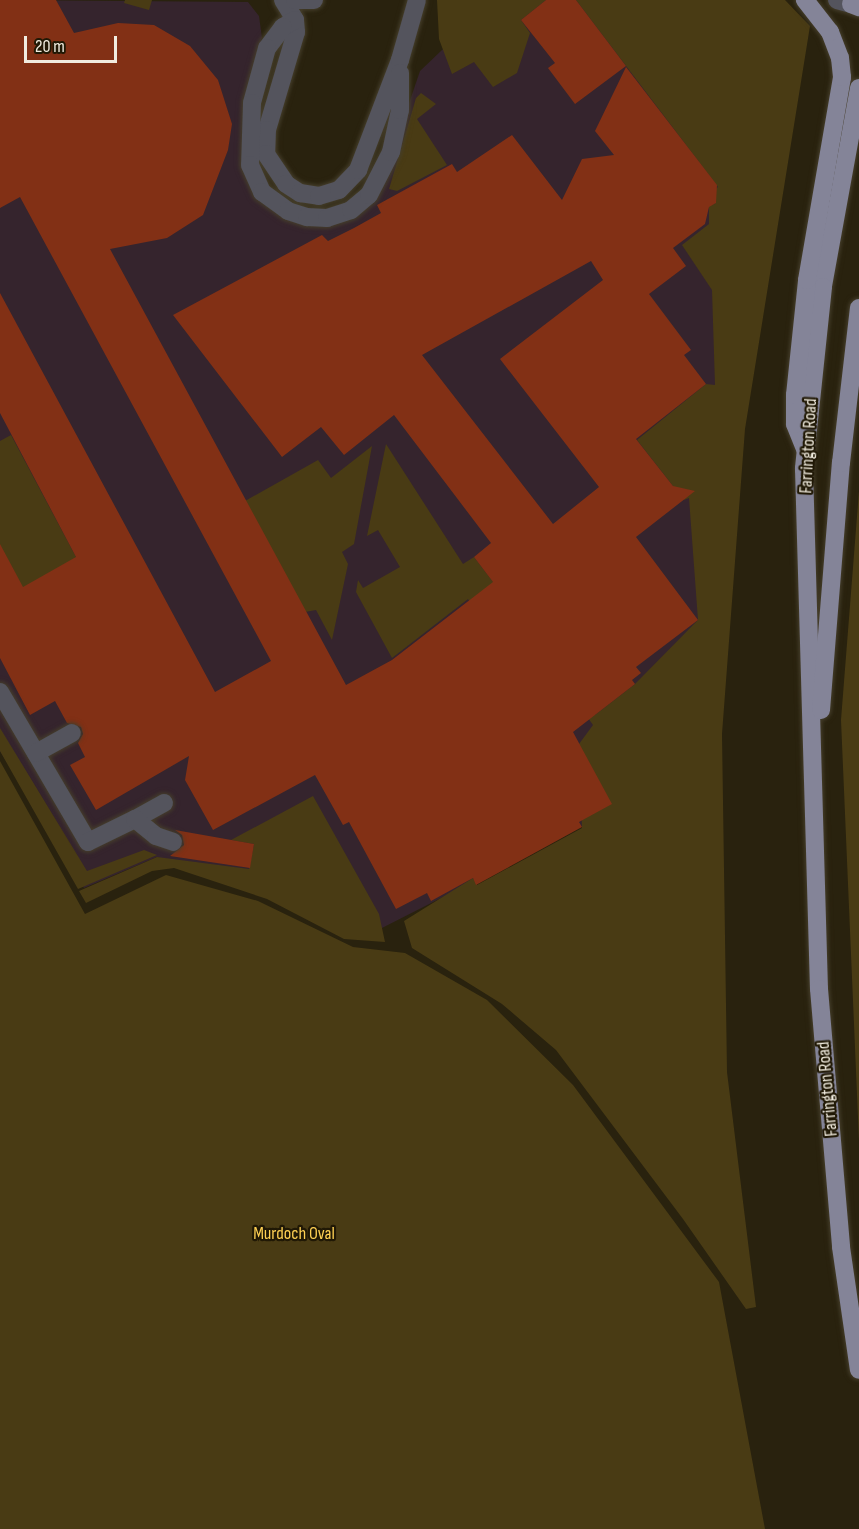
<!DOCTYPE html>
<html>
<head>
<meta charset="utf-8">
<style>
	body { margin:0 }
	#map { position:relative; width:859px; height:1529px; overflow:hidden; background:#29220e; font-family:"Sofia Sans Condensed",sans-serif }
	div>[style] { position:absolute }
	[style*='--x'] { left:calc(var(--x)*1px); top:calc(var(--y)*1px); width:calc(var(--w)*1px); rotate:calc(var(--a)*1deg) }
	.education>* { inset:0; background:#35242d }
	.green>* { inset:0; background:#493b14 }
	.building>* { inset:0; background:#823015 }
	.roads { filter:drop-shadow(0 0 2px #453e2b) drop-shadow(0 0 2px #453e2b) }
	.minor>* { height:18px; margin:-9px; padding:0 9px; transform-origin:9px; border-radius:9px; background:#54545d }
	.major>* { height:18px; margin:-9px; padding:0 9px; transform-origin:9px; border-radius:9px; background:#848498 }
	span { translate:-50% -50%; white-space:nowrap; text-align:center; line-height:1.15; -webkit-text-stroke:4.5px #201805; paint-order:stroke }
	.street-label { font-size:18px; color:#f1ecdf }
	.park-label { font-size:18px; color:#ffd153 }
	.scale { position:absolute; left:24px; top:36px; width:93px; height:27px; box-sizing:border-box; border:3px solid #f1ecdf; border-top:0; padding-left:8px; font-size:18px; line-height:21px; white-space:nowrap; color:#f1ecdf; -webkit-text-stroke:4px #201805; paint-order:stroke }
</style>
</head>
<body>
<div id="map">
	<div class="education">
		<i style="clip-path:polygon(0 0,248px 2px,259px 16px,262px 38px,246px 107px,247px 177px,318px 223px,380px 188px,420px 71px,442px 50px,507px 0,605px 0,735px 176px,740px 406px,673px 780px,378px 930px,157px 857px,84px 888px,0 751px)"></i>
	</div>
	<div class="green">
		<i style="clip-path:polygon(125px 0,152px 0,149px 10px,124px 3px)"></i>
		<i style="clip-path:polygon(437px 0,546px 0,521px 20px,530px 33px,517px 73px,493px 87px,474px 62px,452px 74px,439px 39px)"></i>
		<i style="clip-path:polygon(576px 0,785px 0,810px 26px,745px 429px,722px 734px,727px 1072px,756px 1307px,746px 1309px,683px 1219px,556px 1050px,502px 1004px,412px 948px,404px 921px,473px 878px,477px 885px,582px 828px,579px 744px,593px 725px,551px 666px,509px 676px,468px 599px,392px 658px,356px 592px,358px 580px,363px 588px,400px 567px,378px 530px,367px 536px,386px 444px,463px 564px,474px 557px,595px 715px,635px 684px,698px 620px,689px 498px,684px 500px,637px 440px,706px 384px,715px 385px,712px 290px,682px 245px,709px 224px,709px 205px,715px 204px,716px 198px,709px 194px,718px 187px)"></i>
		<i style="clip-path:polygon(421px 93px,436px 104px,417px 119px,447px 165px,397px 191px,389px 189px,416px 98px)"></i>
		<i style="clip-path:polygon(11px 435px,76px 557px,78px 689px,0 549px,0 441px)"></i>
		<i style="clip-path:polygon(372px 446px,354px 544px,342px 552px,348px 564px,332px 640px,316px 610px,305px 612px,245px 501px,318px 460px,331px 478px)"></i>
		<i style="clip-path:polygon(859px 491px,859px 1141px,841px 720px)"></i>
		<i style="clip-path:polygon(0 728px,87px 871px,144px 850px,157px 855px,78px 889px,0 751px)"></i>
		<i style="clip-path:polygon(0 761px,85px 914px,166px 875px,258px 901px,353px 947px,405px 953px,487px 1000px,573px 1085px,719px 1282px,765px 1529px,0 1529px)"></i>
		<i style="clip-path:polygon(313px 796px,379px 914px,385px 942px,344px 939px,267px 899px,174px 868px,152px 871px,86px 903px,79px 891px,157px 857px,249px 869px,254px 844px,231px 840px)"></i>
	</div>
	<div class="building">
		<i style="clip-path:polygon(evenodd,0 0,56px 0,74px 33px,118px 23px,154px 25px,190px 46px,218px 80px,232px 124px,228px 150px,203px 215px,167px 238px,110px 249px,346px 685px,392px 660px,493px 582px,474px 557px,491px 543px,394px 415px,344px 455px,321px 427px,282px 457px,173px 315px,322px 235px,328px 241px,354px 228px,381px 213px,377px 205px,452px 164px,457px 172px,512px 135px,562px 200px,582px 159px,614px 155px,595px 131px,626px 67px,717px 185px,716px 203px,709px 207px,705px 224px,673px 248px,686px 266px,649px 294px,691px 350px,684px 355px,706px 384px,636px 439px,673px 486px,695px 491px,636px 537px,698px 620px,636px 667px,641px 673px,632px 680px,635px 684px,573px 732px,612px 804px,579px 822px,582px 827px,476px 885px,473px 878px,431px 901px,427px 893px,396px 909px,349px 822px,343px 825px,315px 775px,213px 830px,185px 780px,189px 756px,96px 810px,70px 765px,85px 757px,78px 743px,83px 734px,81px 727px,67px 723px,55px 701px,30px 715px,0 658px,0 544px,23px 587px,76px 557px,0 413px,0 293px,215px 692px,271px 661px,20px 197px,0 208px,0 0,591px 261px,603px 280px,500px 359px,599px 487px,553px 524px,422px 355px,591px 261px)"></i>
		<i style="clip-path:polygon(546px 0,576px 0,626px 66px,575px 104px,548px 68px,555px 63px,521px 20px)"></i>
		<i style="clip-path:polygon(175px 830px,254px 844px,250px 868px,170px 856px,184px 845px,182px 835px)"></i>
	</div>
	<div class="roads">
		<div class="minor">
			<i style="--x:283;--y:0;--w:23;--a:59"></i>
			<i style="--x:295;--y:20;--w:12;--a:85"></i>
			<i style="--x:296;--y:32;--w:102;--a:106.5"></i>
			<i style="--x:267;--y:130;--w:24;--a:92"></i>
			<i style="--x:266;--y:154;--w:36;--a:56"></i>
			<i style="--x:286;--y:184;--w:17;--a:33"></i>
			<i style="--x:300;--y:193;--w:19;--a:9"></i>
			<i style="--x:319;--y:196;--w:21;--a:-17"></i>
			<i style="--x:339;--y:190;--w:28;--a:-46"></i>
			<i style="--x:358;--y:170;--w:118;--a:-69.1"></i>
			<i style="--x:400;--y:60;--w:62;--a:-74.2"></i>
			<i style="--x:295;--y:0;--w:19;--a:0"></i>
			<i style="--x:837;--y:0;--w:15;--a:16"></i>
			<i style="--x:295;--y:20;--w:14;--a:150"></i>
			<i style="--x:283;--y:27;--w:26;--a:127"></i>
			<i style="--x:267;--y:48;--w:57;--a:105.3"></i>
			<i style="--x:252;--y:103;--w:62;--a:91.8"></i>
			<i style="--x:250;--y:165;--w:30;--a:66"></i>
			<i style="--x:262;--y:192;--w:32;--a:36"></i>
			<i style="--x:288;--y:211;--w:20;--a:18"></i>
			<i style="--x:307;--y:217;--w:20;--a:3"></i>
			<i style="--x:327;--y:218;--w:25;--a:-18"></i>
			<i style="--x:351;--y:210;--w:23;--a:-40"></i>
			<i style="--x:369;--y:195;--w:48;--a:-62.9"></i>
			<i style="--x:391;--y:152;--w:43;--a:-77.9"></i>
			<i style="--x:400;--y:110;--w:37;--a:-90"></i>
			<i style="--x:0;--y:692;--w:174;--a:59.6"></i>
			<i style="--x:88;--y:842;--w:52;--a:-26.1"></i>
			<i style="--x:36;--y:753;--w:41;--a:-29.1"></i>
			<i style="--x:164;--y:803;--w:33;--a:151"></i>
			<i style="--x:135;--y:819;--w:27;--a:39"></i>
			<i style="--x:156;--y:836;--w:18;--a:19"></i>
		</div>
		<div class="major">
			<i style="--x:851;--y:4;--w:9;--a:21"></i>
			<i style="--x:859;--y:88;--w:202;--a:100.3"></i>
			<i style="--x:823;--y:287;--w:183;--a:96"></i>
			<i style="--x:804;--y:469;--w:520;--a:88.35"></i>
			<i style="--x:819;--y:989;--w:259;--a:85.1"></i>
			<i style="--x:841;--y:1247;--w:124;--a:81.7"></i>
			<i style="--x:805;--y:449;--w:27;--a:-112"></i>
			<i style="--x:795;--y:424;--w:29;--a:-90"></i>
			<i style="--x:795;--y:395;--w:116;--a:-84"></i>
			<i style="--x:807;--y:280;--w:206;--a:-80.2"></i>
			<i style="--x:842;--y:77;--w:19;--a:-96"></i>
			<i style="--x:840;--y:58;--w:28;--a:-111"></i>
			<i style="--x:830;--y:32;--w:41;--a:-128"></i>
			<i style="--x:821;--y:710;--w:248;--a:-85.4"></i>
			<i style="--x:841;--y:463;--w:156;--a:-83.4"></i>
		</div>
	</div>
	<div class="street-label">
		<span style="left:809px;top:446px;rotate:-87deg">Farrington Road</span>
		<span style="left:828px;top:1089px;rotate:-95deg">Farrington Road</span>
	</div>
	<div class="park-label">
		<span style="left:294px;top:1234px">Murdoch Oval</span>
	</div>
	<div class="scale">20 m</div>
</div>
</body>
</html>
